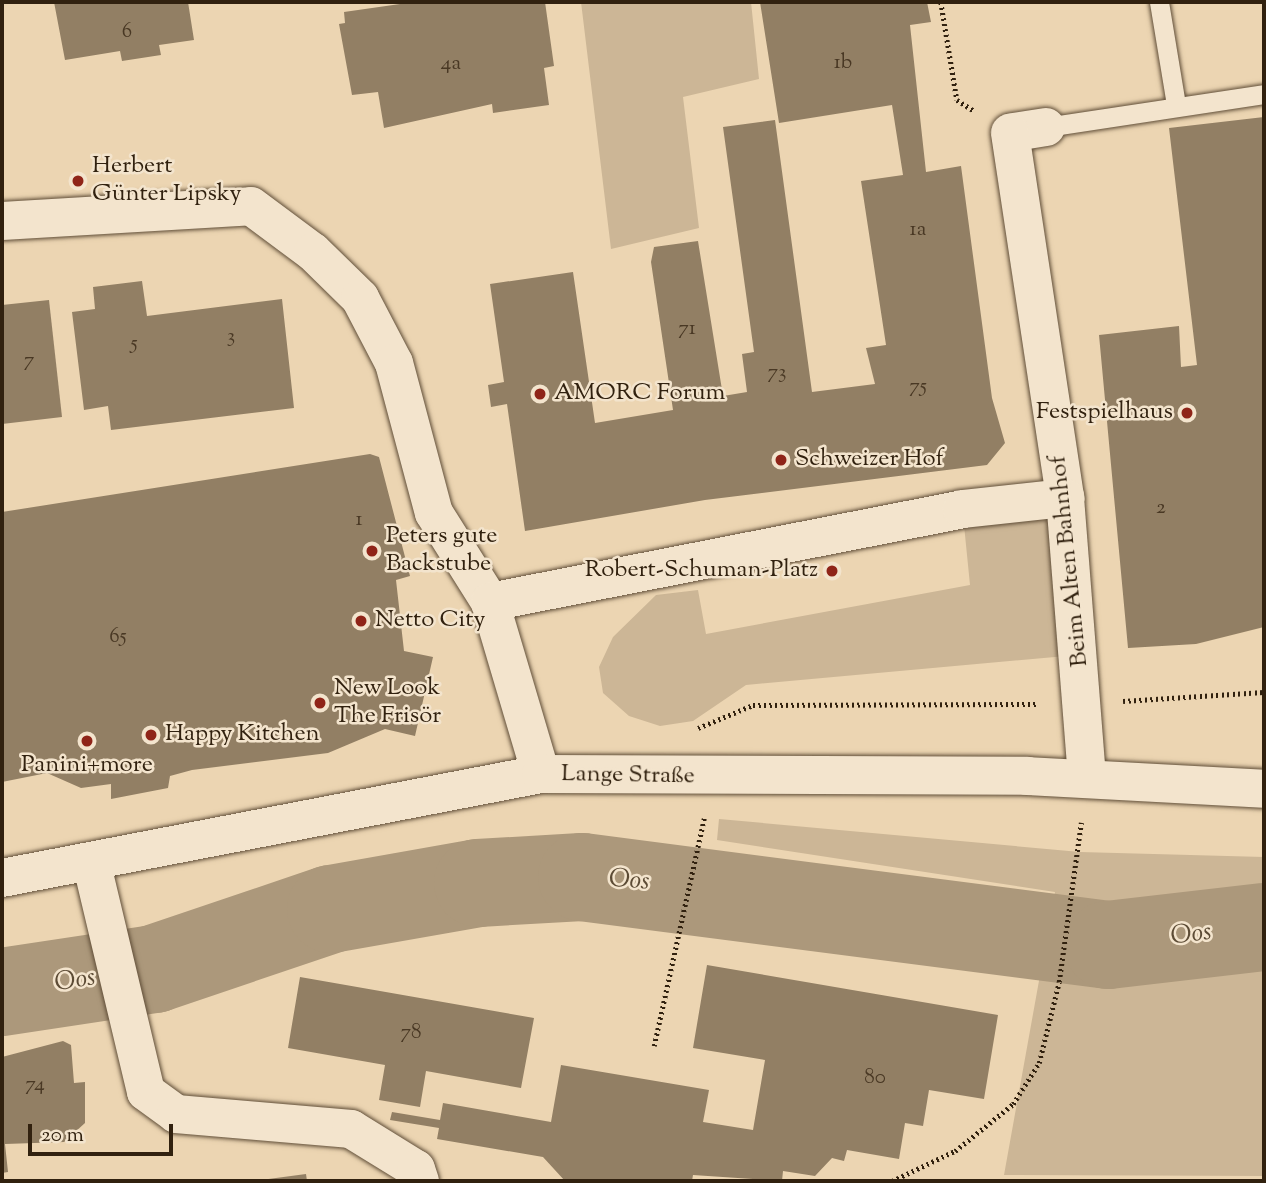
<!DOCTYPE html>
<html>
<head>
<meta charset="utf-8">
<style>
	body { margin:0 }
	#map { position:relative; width:1266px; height:1183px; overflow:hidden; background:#ecd5b2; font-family:"Sorts Mill Goudy",serif }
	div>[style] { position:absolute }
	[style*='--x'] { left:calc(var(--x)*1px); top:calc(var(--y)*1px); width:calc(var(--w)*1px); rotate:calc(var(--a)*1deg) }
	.green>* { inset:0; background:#ccb696 }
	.river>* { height:88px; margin:-44px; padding:0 44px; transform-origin:44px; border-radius:44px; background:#ac987b }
	.building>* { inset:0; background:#927f64 }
	.path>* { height:4.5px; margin-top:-2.25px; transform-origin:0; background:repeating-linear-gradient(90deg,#31210f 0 2px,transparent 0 5.5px) }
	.roads { filter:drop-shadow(0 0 2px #604e38) drop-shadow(0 0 2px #604e38) }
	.lane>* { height:19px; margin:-9.5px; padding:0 9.5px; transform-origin:9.5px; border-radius:9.5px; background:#f3e4cd }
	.street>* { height:38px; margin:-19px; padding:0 19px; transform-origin:19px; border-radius:19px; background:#f3e4cd }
	.dots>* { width:19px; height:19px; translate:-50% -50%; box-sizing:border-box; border:4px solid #f3e4cd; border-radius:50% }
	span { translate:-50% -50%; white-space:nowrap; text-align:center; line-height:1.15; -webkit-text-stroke:5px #f3e4cd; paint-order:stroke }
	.number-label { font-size:21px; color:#493824 }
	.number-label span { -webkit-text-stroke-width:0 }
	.poi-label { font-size:24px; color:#31210f }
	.left { translate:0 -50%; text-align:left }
	.right { translate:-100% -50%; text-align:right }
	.street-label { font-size:24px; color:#31210f }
	.water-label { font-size:26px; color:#5c4b35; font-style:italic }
	.frame { position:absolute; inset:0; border:4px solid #31210f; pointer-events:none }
	.scale { position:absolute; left:28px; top:1124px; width:145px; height:32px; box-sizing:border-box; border:4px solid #31210f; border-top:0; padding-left:9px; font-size:21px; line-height:24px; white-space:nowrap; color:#31210f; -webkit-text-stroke:5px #f3e4cd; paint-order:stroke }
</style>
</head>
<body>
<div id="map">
	<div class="green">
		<i style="clip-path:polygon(581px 2px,751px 2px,759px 79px,683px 97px,699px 228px,611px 249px)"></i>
		<i style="clip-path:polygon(1049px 515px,1066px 656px,746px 685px,693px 721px,660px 726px,629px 716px,603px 693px,599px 667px,613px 637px,656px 595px,698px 590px,706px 634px,970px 585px,964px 525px)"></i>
		<i style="clip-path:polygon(719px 819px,1080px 852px,1264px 857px,1264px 1176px,1004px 1175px,1055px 892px,717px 840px)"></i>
	</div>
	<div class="river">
		<i style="--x:2;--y:992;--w:154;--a:-8.6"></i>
		<i style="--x:154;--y:969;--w:187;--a:-18.7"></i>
		<i style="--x:331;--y:909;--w:149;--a:-10"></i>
		<i style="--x:478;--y:883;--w:104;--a:-3.3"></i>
		<i style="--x:582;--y:877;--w:530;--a:7.37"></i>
		<i style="--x:1108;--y:945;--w:157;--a:-6.6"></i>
	</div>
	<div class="building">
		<i style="clip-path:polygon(54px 2px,188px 2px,194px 40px,159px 45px,161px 55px,122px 61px,120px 51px,65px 60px)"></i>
		<i style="clip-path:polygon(414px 2px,545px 2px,554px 66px,544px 68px,549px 105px,493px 113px,492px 104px,384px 128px,378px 92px,352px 95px,339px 24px,345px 23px,344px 12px)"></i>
		<i style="clip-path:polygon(760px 2px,927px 2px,931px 22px,910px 25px,926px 172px,961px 166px,992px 398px,1005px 443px,987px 465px,705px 500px,525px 531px,507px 404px,491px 407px,488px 385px,504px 382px,490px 284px,573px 272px,595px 423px,673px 410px,651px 262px,654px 247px,698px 241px,723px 396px,747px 392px,742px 354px,754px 352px,723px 127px,775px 120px,812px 392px,875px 384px,866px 348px,886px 345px,861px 181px,903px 175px,892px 105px,779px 123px)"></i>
		<i style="clip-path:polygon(1264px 117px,1264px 627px,1196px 644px,1128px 648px,1099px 335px,1179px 326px,1181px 367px,1197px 365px,1169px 128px)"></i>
		<i style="clip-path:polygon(142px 281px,147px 316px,282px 299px,294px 408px,111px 430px,108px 406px,84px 410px,72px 312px,95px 309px,93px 287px)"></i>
		<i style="clip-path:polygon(49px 300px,62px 417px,2px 424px,2px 305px)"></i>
		<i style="clip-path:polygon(370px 454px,379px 457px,410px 576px,396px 580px,404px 651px,433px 657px,415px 736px,385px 729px,328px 753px,192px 770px,170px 776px,168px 788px,111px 799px,111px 784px,81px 788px,47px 773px,2px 782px,2px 512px)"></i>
		<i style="clip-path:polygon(707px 965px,998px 1015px,984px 1099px,929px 1090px,923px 1126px,905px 1123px,899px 1159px,847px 1150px,844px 1161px,832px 1158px,815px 1176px,783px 1171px,782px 1181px,693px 1175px,692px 1181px,565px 1181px,543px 1157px,437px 1139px,439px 1128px,390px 1120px,392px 1112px,440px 1120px,443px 1103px,551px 1122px,561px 1065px,709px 1090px,703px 1122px,753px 1130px,765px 1060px,693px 1048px)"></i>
		<i style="clip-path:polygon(300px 977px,534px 1018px,521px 1088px,426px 1071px,420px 1107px,379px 1100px,385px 1065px,288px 1048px)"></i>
		<i style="clip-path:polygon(63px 1041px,71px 1045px,74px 1083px,85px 1082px,85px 1123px,64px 1142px,5px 1144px,8px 1172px,2px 1173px,2px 1057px)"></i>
		<i style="clip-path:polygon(306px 1174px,307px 1181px,261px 1181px,261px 1180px)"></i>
	</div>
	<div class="path">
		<i style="--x:941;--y:2;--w:99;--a:80.7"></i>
		<i style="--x:957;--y:100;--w:19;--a:32"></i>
		<i style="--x:1123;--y:701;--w:141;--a:-3.7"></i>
		<i style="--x:698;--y:728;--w:60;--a:-22.7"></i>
		<i style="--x:753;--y:705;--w:285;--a:-0.2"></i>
		<i style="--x:654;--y:1046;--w:233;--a:-77.6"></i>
		<i style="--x:892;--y:1181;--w:70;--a:-25.5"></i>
		<i style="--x:955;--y:1151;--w:75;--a:-39"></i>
		<i style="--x:1013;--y:1104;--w:49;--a:-57.6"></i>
		<i style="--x:1039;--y:1063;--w:83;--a:-76.1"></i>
		<i style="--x:1059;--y:982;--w:161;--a:-82.1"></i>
	</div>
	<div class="roads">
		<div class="lane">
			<i style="--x:1159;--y:2;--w:104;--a:80.6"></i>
			<i style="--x:1046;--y:127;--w:220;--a:-8.6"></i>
		</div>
		<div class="street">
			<i style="--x:1046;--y:127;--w:36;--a:171"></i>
			<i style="--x:1010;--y:133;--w:369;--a:81.4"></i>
			<i style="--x:1065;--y:498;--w:280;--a:85.5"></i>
			<i style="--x:2;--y:221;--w:249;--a:-3.4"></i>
			<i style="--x:251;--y:206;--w:77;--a:36.6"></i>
			<i style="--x:313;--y:252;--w:66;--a:44.4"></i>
			<i style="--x:360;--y:298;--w:73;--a:62.4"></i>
			<i style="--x:394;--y:363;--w:155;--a:75.1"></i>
			<i style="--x:434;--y:513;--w:105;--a:57.8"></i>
			<i style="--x:490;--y:602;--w:179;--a:73.5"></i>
			<i style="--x:490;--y:602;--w:481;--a:-11.1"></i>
			<i style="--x:962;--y:509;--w:104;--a:-6.1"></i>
			<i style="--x:91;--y:861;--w:237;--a:76.6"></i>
			<i style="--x:146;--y:1092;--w:37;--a:36"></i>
			<i style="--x:176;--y:1114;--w:176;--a:4.9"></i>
			<i style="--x:351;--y:1129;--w:76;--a:31.6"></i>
			<i style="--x:416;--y:1169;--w:13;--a:72"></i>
			<i style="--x:2;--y:878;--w:549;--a:-10.92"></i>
			<i style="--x:541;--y:774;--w:486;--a:0.2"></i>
			<i style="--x:1027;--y:776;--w:237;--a:3.1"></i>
		</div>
	</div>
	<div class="dots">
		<i style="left:78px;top:181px;background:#8f2418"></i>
		<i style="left:540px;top:394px;background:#8f2418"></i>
		<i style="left:1187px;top:413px;background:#8f2418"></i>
		<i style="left:781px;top:460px;background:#8f2418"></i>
		<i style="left:372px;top:551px;background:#8f2418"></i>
		<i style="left:832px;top:571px;background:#8f2418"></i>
		<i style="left:361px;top:621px;background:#8f2418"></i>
		<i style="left:320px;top:703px;background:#8f2418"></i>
		<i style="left:151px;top:735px;background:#8f2418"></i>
		<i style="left:87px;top:741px;background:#8f2418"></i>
	</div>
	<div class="number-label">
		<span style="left:127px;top:32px">6</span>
		<span style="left:843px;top:63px">1b</span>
		<span style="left:451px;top:64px">4a</span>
		<span style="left:918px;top:230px">1a</span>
		<span style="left:687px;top:329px">71</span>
		<span style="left:231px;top:337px">3</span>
		<span style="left:134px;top:344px">5</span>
		<span style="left:29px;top:361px">7</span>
		<span style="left:777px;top:373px">73</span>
		<span style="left:918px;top:387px">75</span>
		<span style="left:1161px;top:508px">2</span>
		<span style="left:359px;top:520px">1</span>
		<span style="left:118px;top:637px">65</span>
		<span style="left:411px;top:1033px">78</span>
		<span style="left:875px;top:1078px">80</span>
		<span style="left:35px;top:1085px">74</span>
	</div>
	<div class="poi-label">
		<span class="left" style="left:92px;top:181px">Herbert<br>Günter Lipsky</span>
		<span class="left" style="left:554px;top:394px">AMORC Forum</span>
		<span class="right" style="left:1173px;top:413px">Festspielhaus</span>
		<span class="left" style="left:795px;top:460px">Schweizer Hof</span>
		<span class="left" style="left:386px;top:551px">Peters gute<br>Backstube</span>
		<span class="right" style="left:818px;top:571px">Robert-Schuman-Platz</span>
		<span class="left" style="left:375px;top:621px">Netto City</span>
		<span class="left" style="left:334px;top:703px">New Look<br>The Frisör</span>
		<span class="left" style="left:165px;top:735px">Happy Kitchen</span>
		<span style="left:87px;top:766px">Panini+more</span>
	</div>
	<div class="street-label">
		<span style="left:1070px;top:561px;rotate:-96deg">Beim Alten Bahnhof</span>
		<span style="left:628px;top:776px;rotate:1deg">Lange Straße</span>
	</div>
	<div class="water-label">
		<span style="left:629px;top:881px;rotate:5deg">Oos</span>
		<span style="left:1191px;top:935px;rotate:-7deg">Oos</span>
		<span style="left:75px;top:981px;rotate:-9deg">Oos</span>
	</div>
	<div class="frame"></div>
	<div class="scale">20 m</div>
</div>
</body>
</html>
